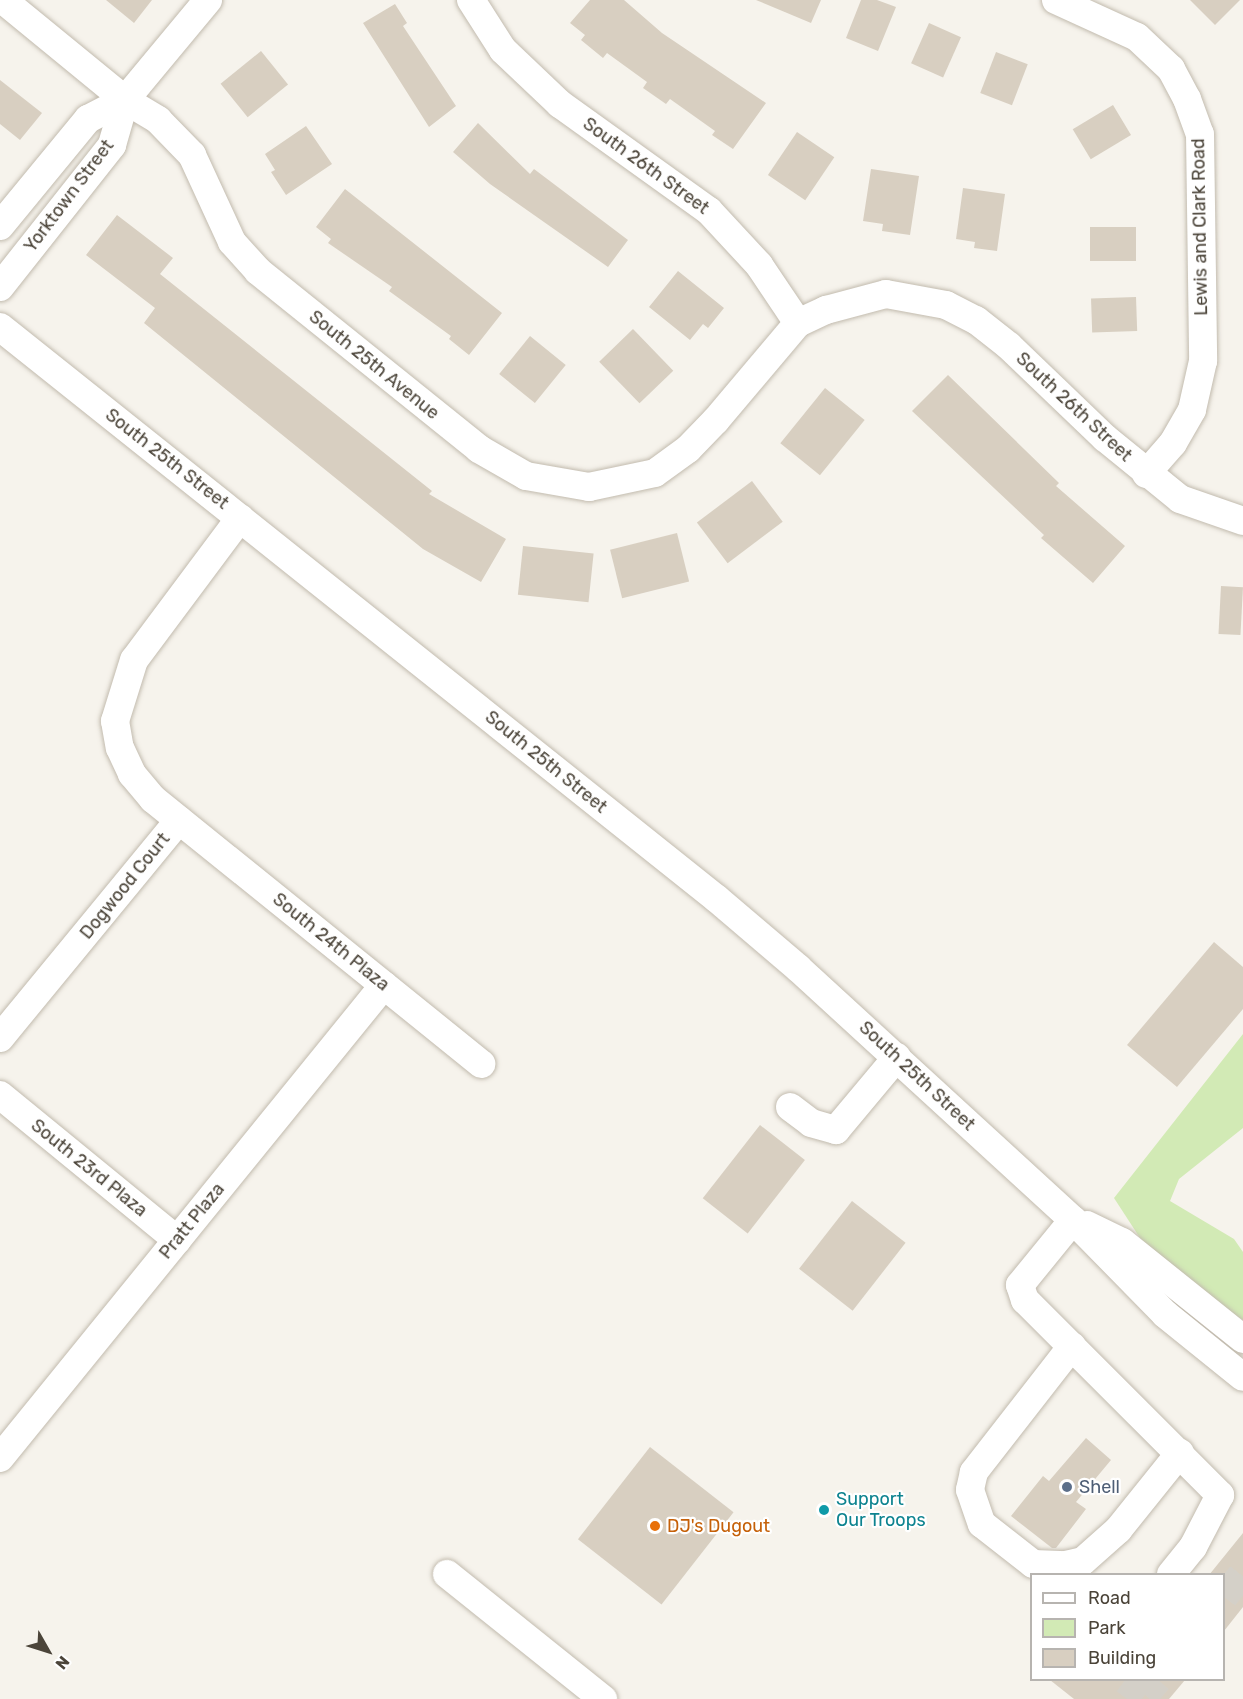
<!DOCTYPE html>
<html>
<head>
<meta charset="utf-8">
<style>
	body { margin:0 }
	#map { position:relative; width:1243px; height:1699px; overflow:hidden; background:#f6f3ec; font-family:Rubik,sans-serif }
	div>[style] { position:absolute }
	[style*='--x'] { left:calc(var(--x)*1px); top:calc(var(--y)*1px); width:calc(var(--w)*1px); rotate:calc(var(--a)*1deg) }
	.green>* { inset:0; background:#d2eab5 }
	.building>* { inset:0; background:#d8cfc1; transform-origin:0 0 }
	.minor-tunnel>* { height:28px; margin-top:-14px; transform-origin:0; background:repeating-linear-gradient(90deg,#d4d0c8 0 28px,transparent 0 42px) }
	.roads { filter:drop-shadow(0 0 2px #c2bbae) drop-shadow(0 0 2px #c2bbae) }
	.minor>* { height:28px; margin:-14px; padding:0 14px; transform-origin:14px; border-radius:14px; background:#fff }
	.dots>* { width:16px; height:16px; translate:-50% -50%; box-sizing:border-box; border:3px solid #fff; border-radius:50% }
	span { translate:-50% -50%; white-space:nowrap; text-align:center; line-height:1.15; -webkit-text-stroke:4.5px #fff; paint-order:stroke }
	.street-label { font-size:18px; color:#4b4439 }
	.service-label { font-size:18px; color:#4e5e75 }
	.left { translate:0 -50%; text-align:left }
	.culture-label { font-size:18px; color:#0d838f }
	.food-label { font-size:18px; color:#c56008 }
	.legend { position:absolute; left:1030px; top:1573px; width:195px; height:108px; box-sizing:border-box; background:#fff; border:2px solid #b7b4b0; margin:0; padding:8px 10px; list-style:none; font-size:18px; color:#4b4439 }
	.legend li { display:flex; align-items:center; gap:12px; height:30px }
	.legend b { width:30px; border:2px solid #b7b4b0 }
	.north { position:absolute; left:18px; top:1621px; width:60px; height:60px; -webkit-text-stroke:4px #fff; paint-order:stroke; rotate:129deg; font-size:16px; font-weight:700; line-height:24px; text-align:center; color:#4b4439 }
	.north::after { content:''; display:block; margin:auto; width:21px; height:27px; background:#4b4439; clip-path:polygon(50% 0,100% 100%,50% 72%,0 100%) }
</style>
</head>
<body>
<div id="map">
	<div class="green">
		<i style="clip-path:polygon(1243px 1034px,1243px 1128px,1179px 1179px,1170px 1201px,1234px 1239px,1243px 1252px,1243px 1320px,1214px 1301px,1140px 1238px,1114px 1198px)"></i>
	</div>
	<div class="building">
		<i style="clip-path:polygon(106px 0,152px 0,134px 23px)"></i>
		<i style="clip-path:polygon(590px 0,624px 0,662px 33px,766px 103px,733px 149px,712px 135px,715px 131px,670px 99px,666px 104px,643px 88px,647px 82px,607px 53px,603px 58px,581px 40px,585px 35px,570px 23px)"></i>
		<i style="clip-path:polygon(756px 0,821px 0,811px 23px)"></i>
		<i style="clip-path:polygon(861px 0,877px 0,896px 7px,878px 51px,846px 38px)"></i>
		<i style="clip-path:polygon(1190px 0,1240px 0,1215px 25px)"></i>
		<i style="clip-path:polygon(395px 4px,407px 23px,403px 26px,456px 106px,429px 127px,363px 23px)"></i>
		<i style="left:929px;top:23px;width:35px;height:44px;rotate:24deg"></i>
		<i style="left:261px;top:51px;width:43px;height:52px;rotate:51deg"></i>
		<i style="left:996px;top:52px;width:34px;height:44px;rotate:21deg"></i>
		<i style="clip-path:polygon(0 80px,42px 113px,20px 140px,0 124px)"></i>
		<i style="left:1113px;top:105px;width:35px;height:47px;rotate:59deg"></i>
		<i style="clip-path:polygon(478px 123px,530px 174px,534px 169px,628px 240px,608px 267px,490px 184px,453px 152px)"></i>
		<i style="clip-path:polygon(306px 126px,332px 164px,286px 195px,271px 172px,275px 170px,265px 154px)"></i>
		<i style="left:797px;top:132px;width:45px;height:52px;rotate:34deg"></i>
		<i style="clip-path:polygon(871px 169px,919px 176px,910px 235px,882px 231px,883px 224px,863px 221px)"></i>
		<i style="clip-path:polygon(963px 188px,1005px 194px,997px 251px,974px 248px,975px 242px,956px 239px)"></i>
		<i style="clip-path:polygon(345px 189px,502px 313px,469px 355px,449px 339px,451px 336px,389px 291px,392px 287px,328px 243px,331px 239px,316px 227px)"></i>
		<i style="clip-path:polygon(117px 215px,173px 258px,160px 274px,432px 491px,429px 494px,506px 539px,481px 582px,423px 549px,144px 323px,155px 308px,86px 255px)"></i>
		<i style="left:1090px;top:227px;width:46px;height:34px"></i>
		<i style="clip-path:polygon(678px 271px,724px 308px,708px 328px,703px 324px,690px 340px,649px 307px)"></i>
		<i style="left:1136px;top:297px;width:34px;height:45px;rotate:88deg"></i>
		<i style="left:633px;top:329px;width:58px;height:47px;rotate:46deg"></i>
		<i style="left:530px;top:336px;width:46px;height:49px;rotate:39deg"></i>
		<i style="clip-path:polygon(948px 375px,1059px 483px,1056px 486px,1125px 546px,1093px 583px,1041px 538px,1044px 535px,912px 411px)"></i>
		<i style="left:825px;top:388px;width:51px;height:71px;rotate:39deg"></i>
		<i style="left:752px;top:481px;width:51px;height:69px;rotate:53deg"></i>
		<i style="left:677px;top:533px;width:50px;height:69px;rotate:76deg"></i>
		<i style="left:523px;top:546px;width:71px;height:49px;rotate:6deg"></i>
		<i style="left:1221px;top:586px;width:22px;height:48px;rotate:3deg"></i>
		<i style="clip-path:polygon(1214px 942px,1243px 967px,1243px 1009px,1177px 1087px,1127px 1045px)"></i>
		<i style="left:760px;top:1125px;width:57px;height:93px;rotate:38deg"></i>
		<i style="left:852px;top:1201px;width:68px;height:86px;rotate:38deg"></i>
		<i style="clip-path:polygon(1086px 1438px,1111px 1460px,1076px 1502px,1086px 1509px,1056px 1548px,1052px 1548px,1011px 1516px,1043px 1476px,1049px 1481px)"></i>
		<i style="left:650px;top:1447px;width:106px;height:117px;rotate:38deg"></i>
		<i style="clip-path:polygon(1243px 1533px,1243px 1607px,1224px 1631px,1224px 1575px,1209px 1575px)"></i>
		<i style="clip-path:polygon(1050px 1680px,1185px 1680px,1169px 1699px,1074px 1699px)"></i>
	</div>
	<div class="minor-tunnel">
		<i style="--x:1224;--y:1597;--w:31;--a:-52"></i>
		<i style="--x:1125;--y:1680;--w:25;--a:37"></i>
		<i style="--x:1145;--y:1695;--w:20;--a:-49"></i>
	</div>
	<div class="roads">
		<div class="minor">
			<i style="--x:3;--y:0;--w:158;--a:39.3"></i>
			<i style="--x:125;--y:100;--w:39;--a:31"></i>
			<i style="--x:158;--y:120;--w:49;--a:45.8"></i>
			<i style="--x:192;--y:155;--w:96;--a:65.3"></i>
			<i style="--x:232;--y:242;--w:39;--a:48"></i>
			<i style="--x:258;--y:271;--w:284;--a:38.8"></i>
			<i style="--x:479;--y:449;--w:54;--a:29.9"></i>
			<i style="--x:526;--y:476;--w:64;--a:9.9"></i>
			<i style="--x:589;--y:487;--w:67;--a:-12"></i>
			<i style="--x:655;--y:473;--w:41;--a:-36"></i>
			<i style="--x:688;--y:449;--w:40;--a:-46"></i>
			<i style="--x:716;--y:420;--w:127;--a:-49.8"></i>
			<i style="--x:471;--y:0;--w:59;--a:57.4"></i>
			<i style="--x:503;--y:50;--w:79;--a:43.5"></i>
			<i style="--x:560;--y:104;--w:183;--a:35.7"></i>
			<i style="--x:709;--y:211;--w:74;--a:47.2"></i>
			<i style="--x:759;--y:265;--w:70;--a:56.1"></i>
			<i style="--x:798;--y:323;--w:31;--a:-25"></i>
			<i style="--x:826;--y:310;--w:62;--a:-14.9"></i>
			<i style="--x:886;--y:294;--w:61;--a:10.4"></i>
			<i style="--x:946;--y:305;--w:34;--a:27"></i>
			<i style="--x:976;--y:320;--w:42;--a:38.2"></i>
			<i style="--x:1009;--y:346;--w:133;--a:43.8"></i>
			<i style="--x:1105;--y:438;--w:97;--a:39.1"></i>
			<i style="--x:1180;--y:499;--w:67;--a:19.2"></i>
			<i style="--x:1056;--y:0;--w:89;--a:24.6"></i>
			<i style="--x:1137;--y:37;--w:47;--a:43.3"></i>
			<i style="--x:1171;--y:69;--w:34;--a:62"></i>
			<i style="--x:1187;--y:99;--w:37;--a:70"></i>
			<i style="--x:1200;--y:134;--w:227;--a:89.2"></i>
			<i style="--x:1203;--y:361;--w:50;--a:102.7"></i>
			<i style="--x:1192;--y:410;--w:38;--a:120"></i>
			<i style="--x:1173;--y:443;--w:41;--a:131.1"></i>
			<i style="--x:0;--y:226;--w:139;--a:-50.6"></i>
			<i style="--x:88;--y:119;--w:42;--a:-27.2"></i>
			<i style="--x:125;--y:100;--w:130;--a:-50.3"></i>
			<i style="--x:0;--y:287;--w:181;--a:-51.7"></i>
			<i style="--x:112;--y:145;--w:47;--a:-73.9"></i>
			<i style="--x:0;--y:327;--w:917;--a:38.58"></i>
			<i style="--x:717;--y:899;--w:106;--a:40.4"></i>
			<i style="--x:798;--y:968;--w:373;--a:42.5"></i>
			<i style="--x:1073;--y:1220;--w:132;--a:45.6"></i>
			<i style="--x:1165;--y:1314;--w:100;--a:38.9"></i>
			<i style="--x:240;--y:518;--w:177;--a:126.7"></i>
			<i style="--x:134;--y:660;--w:64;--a:107.3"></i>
			<i style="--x:115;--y:721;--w:27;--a:80"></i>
			<i style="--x:120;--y:748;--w:29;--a:65"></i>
			<i style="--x:132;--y:774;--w:33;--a:50"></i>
			<i style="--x:153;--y:799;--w:422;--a:38.9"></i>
			<i style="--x:0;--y:1038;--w:282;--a:-50.6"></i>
			<i style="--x:0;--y:1095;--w:229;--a:39.3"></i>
			<i style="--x:790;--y:1107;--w:26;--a:37"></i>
			<i style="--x:811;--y:1123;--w:26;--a:16"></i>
			<i style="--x:836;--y:1130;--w:95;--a:-50.1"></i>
			<i style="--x:1073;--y:1220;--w:84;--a:129.2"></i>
			<i style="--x:1020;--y:1285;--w:16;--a:72"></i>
			<i style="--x:1025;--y:1300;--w:276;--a:45"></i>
			<i style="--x:1220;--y:1495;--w:59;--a:117.4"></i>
			<i style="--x:1193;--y:1547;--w:35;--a:129"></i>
			<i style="--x:1087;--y:1225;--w:39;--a:26"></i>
			<i style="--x:1122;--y:1242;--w:155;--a:38.7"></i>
			<i style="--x:1072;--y:1346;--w:160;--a:127.9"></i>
			<i style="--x:974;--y:1472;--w:18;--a:103"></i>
			<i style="--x:970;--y:1490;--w:36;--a:71"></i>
			<i style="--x:982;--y:1524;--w:65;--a:38.1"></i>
			<i style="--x:1033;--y:1564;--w:33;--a:2"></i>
			<i style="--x:1066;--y:1565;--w:17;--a:-13"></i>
			<i style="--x:1083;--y:1561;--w:47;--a:-41.5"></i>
			<i style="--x:1118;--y:1530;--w:99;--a:-51.2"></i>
			<i style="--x:0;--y:1458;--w:609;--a:-50.93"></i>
			<i style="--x:447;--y:1574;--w:200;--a:38.7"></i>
		</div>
	</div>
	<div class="dots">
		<i style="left:1067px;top:1487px;background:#5c6f8a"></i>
		<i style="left:824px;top:1510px;background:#0f9aa8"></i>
		<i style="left:655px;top:1526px;background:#e8710a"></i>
	</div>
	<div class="street-label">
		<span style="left:646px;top:166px;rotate:36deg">South 26th Street</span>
		<span style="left:69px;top:196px;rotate:-53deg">Yorktown Street</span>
		<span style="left:1200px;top:227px;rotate:-91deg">Lewis and Clark Road</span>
		<span style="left:374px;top:365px;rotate:39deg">South 25th Avenue</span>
		<span style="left:1074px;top:407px;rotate:43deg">South 26th Street</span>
		<span style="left:167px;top:459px;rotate:38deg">South 25th Street</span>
		<span style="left:546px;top:762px;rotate:39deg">South 25th Street</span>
		<span style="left:125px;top:886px;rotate:-51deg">Dogwood Court</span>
		<span style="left:331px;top:942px;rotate:39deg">South 24th Plaza</span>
		<span style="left:917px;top:1076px;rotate:43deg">South 25th Street</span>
		<span style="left:89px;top:1168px;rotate:39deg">South 23rd Plaza</span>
		<span style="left:192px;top:1221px;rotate:-51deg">Pratt Plaza</span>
	</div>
	<div class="service-label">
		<span class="left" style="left:1079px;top:1487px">Shell</span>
	</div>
	<div class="culture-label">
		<span class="left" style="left:836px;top:1510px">Support<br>Our Troops</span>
	</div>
	<div class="food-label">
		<span class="left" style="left:667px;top:1526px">DJ's Dugout</span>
	</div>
	<ul class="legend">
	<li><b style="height:8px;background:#fff"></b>Road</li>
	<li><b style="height:16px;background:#d2eab5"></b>Park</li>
	<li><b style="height:16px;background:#d8cfc1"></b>Building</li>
	</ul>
	<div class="north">N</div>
</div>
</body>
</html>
